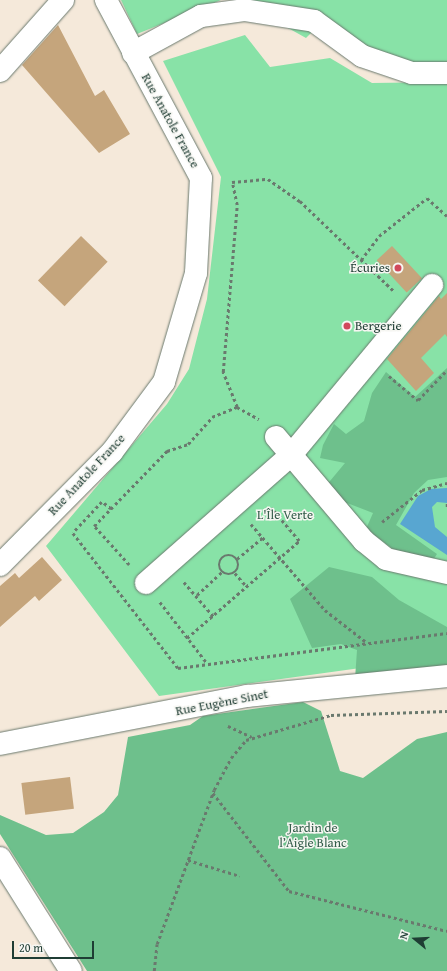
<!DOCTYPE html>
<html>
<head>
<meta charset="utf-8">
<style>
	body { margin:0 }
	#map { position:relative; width:447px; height:971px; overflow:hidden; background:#f5e9da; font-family:"Gentium Book Plus",serif }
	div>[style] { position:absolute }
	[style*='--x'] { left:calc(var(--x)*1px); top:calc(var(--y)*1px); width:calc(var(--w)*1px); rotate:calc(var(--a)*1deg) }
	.green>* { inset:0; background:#88e2a7 }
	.forest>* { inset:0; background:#6ec08c }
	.water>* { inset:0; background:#58a6d1 }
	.building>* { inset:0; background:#c5a57c; transform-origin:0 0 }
	.path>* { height:2.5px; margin-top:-1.25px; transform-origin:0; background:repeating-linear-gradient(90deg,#6a796e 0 3px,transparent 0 6px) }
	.path>.ring { margin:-1.25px; padding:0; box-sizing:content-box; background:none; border:2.5px solid #6a796e; border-radius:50% }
	.roads { filter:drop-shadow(0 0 1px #6a796e) drop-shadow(0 0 1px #6a796e) }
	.minor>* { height:22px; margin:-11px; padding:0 11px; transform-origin:11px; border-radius:11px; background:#fff }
	.dots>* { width:11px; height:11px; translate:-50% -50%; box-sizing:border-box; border:2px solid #f6f6f2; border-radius:50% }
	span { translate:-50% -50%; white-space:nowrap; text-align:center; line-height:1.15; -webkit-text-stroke:3px #f6f6f2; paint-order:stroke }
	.street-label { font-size:13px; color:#1f3d34 }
	.poi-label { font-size:13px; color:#1f3d34 }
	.right { translate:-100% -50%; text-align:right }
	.left { translate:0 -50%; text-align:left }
	.park-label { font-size:13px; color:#345e4b }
	.north { position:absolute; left:395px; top:919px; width:40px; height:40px; -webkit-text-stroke:3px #f6f6f2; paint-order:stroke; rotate:288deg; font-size:11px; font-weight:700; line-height:16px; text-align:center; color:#1f3d34 }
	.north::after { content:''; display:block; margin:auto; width:14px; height:18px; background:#1f3d34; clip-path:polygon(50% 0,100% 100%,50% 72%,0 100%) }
	.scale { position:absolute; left:12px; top:941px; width:82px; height:18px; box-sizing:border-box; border:2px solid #1f3d34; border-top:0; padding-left:5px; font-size:12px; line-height:14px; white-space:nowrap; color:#1f3d34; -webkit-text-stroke:3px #f6f6f2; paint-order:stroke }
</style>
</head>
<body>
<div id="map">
	<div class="green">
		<i style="clip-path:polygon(121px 0,221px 0,137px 34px)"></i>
		<i style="clip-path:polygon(238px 0,447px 0,447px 63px,430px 65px,387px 58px,352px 42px,324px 20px,306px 38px)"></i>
		<i style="clip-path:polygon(245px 35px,270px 67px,330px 58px,372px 83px,447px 82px,447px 656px,159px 696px,46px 546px,167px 404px,189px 369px,207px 299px,221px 177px,163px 61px)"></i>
	</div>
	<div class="forest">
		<i style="clip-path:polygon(447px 368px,447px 477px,428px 480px,414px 493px,396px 525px,437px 554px,431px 563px,396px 551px,366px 529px,373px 513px,342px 501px,325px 487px,345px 463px,320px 458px,323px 445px,334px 424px,346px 434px,364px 421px,372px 393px,386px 372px,415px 397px)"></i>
		<i style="clip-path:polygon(329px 567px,372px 577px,399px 600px,447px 627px,447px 671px,355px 679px,357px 650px,341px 644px,312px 648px,290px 599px)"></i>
		<i style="clip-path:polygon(303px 702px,321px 711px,340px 771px,363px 778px,417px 739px,447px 732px,447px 971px,87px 971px,0 834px,0 815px,46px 835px,73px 833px,104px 812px,118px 795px,128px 737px,190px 725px,203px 716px)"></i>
	</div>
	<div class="water">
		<i style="clip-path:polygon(447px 488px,447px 503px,437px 502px,432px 507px,435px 527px,447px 537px,447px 555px,400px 524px,418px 496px,431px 489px)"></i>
	</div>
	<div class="building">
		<i style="clip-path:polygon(58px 25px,95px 96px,104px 90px,130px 134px,99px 153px,22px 65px)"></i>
		<i style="left:81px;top:236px;width:37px;height:62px;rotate:44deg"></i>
		<i style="left:392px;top:246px;width:44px;height:21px;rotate:47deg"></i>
		<i style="clip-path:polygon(447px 293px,447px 337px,445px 334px,421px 358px,434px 373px,416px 391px,387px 359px,439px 296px,441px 299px)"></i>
		<i style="clip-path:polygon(42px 557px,62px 580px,39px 601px,35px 596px,0 627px,0 586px,15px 573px,19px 578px)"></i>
		<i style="left:70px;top:777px;width:32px;height:49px;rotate:83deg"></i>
	</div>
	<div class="path">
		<i style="--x:361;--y:260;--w:30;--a:-53"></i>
		<i style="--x:379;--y:236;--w:61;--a:-38.4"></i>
		<i style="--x:427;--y:198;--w:27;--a:42"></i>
		<i style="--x:389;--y:376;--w:38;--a:40"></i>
		<i style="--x:418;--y:400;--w:42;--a:-46"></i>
		<i style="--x:237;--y:407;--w:38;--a:-112"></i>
		<i style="--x:223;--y:372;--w:168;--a:-85.2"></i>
		<i style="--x:237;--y:205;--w:24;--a:-102"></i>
		<i style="--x:232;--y:182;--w:36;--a:-5"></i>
		<i style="--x:268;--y:179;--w:39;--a:35"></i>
		<i style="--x:300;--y:201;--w:130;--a:43.8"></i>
		<i style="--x:447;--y:507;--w:6;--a:-90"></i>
		<i style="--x:111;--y:509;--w:11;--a:-142"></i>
		<i style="--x:102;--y:502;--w:42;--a:133.1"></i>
		<i style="--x:73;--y:533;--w:171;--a:52.1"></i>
		<i style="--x:178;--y:668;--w:271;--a:-7.4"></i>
		<i style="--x:382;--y:522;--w:51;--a:-38.7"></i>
		<i style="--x:422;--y:490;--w:26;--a:-16"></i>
		<i style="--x:251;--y:524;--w:113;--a:49.3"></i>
		<i style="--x:325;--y:610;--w:51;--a:37.8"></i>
		<i class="ring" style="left:219px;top:555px;width:17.5px;height:17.5px"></i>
		<i style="--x:237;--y:559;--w:34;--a:-40"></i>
		<i style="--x:129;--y:565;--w:52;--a:-131.9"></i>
		<i style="--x:94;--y:526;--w:105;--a:-45.8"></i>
		<i style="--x:167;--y:451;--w:22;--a:-18"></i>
		<i style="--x:188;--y:444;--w:36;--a:-48"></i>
		<i style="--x:212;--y:417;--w:27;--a:-22"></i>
		<i style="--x:237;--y:407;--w:25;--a:29"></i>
		<i style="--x:235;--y:573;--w:18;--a:49"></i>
		<i style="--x:184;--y:582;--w:46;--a:49.4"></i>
		<i style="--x:197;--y:595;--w:34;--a:-43"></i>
		<i style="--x:160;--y:602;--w:77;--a:52.4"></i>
		<i style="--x:187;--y:638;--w:148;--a:-40.9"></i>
		<i style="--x:299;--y:541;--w:43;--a:-130.3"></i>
		<i style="--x:228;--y:726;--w:26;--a:25"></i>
		<i style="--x:213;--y:793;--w:124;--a:52.2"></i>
		<i style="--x:289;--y:891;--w:163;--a:14.2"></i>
		<i style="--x:188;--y:860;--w:54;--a:17.1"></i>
		<i style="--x:154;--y:971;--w:27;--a:-84"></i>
		<i style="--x:157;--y:944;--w:164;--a:-69.7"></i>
		<i style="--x:214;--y:790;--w:36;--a:-62"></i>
		<i style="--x:231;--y:758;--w:23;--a:-50"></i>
		<i style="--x:246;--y:740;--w:89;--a:-16.4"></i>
		<i style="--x:331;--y:715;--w:116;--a:-2"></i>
	</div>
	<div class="roads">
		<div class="minor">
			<i style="--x:133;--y:53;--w:77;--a:-28.6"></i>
			<i style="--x:201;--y:16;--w:43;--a:-7.9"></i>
			<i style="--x:244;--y:10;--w:71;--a:8.9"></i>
			<i style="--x:314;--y:21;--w:59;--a:36.1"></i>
			<i style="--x:362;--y:56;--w:53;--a:18.8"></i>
			<i style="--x:412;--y:73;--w:35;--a:0"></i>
			<i style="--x:0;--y:71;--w:95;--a:-48.4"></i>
			<i style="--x:276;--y:437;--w:136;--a:49.8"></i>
			<i style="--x:364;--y:541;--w:28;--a:39"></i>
			<i style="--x:386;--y:559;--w:63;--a:12.9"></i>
			<i style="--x:0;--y:565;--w:159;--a:-45.3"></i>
			<i style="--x:112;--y:452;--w:87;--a:-53.4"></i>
			<i style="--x:164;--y:382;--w:114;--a:-73.6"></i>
			<i style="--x:196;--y:273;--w:95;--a:-87"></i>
			<i style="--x:201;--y:178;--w:202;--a:-118.1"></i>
			<i style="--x:146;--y:583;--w:193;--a:-41.4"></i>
			<i style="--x:291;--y:455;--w:221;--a:-50.3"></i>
			<i style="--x:0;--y:744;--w:252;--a:-11"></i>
			<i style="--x:247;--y:696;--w:201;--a:-5.7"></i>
			<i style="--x:0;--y:858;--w:133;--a:57.9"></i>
		</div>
	</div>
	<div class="dots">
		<i style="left:398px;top:268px;background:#d1495b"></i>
		<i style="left:347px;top:326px;background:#d1495b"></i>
	</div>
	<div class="street-label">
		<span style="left:170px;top:121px;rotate:61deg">Rue Anatole France</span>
		<span style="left:87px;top:475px;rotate:-47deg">Rue Anatole France</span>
		<span style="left:222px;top:703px;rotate:-11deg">Rue Eugène Sinet</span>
	</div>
	<div class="poi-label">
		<span class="right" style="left:390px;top:268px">Écuries</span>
		<span class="left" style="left:355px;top:326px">Bergerie</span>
	</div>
	<div class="park-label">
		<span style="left:285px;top:515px">L'Île Verte</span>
		<span style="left:313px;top:836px">Jardin de<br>l’Aigle Blanc</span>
	</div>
	<div class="north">N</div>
	<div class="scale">20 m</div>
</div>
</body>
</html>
